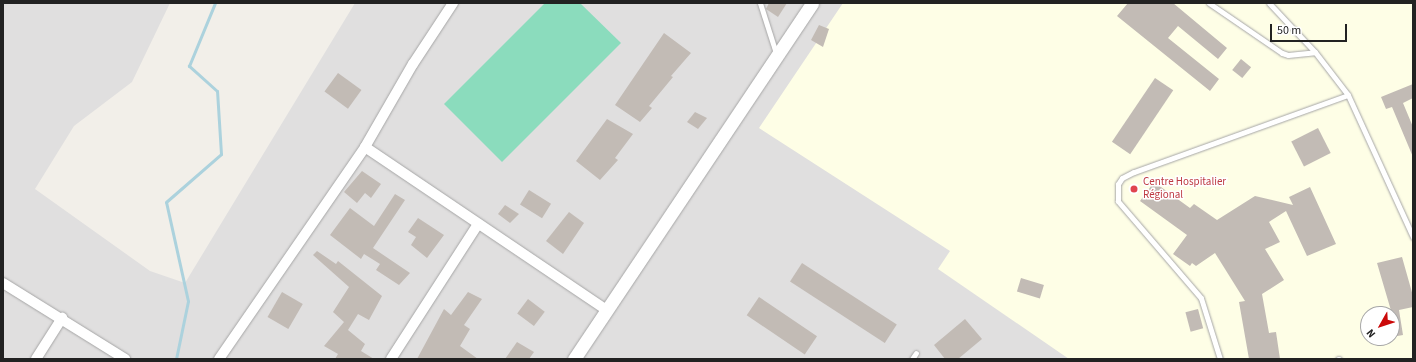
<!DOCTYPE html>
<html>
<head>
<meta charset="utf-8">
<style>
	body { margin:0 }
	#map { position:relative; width:1416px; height:362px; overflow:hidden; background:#f2efe9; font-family:"Source Sans 3",sans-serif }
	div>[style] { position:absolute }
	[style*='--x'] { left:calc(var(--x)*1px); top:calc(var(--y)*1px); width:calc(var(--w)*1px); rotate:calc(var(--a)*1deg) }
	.residential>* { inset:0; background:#e0dfdf }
	.education>* { inset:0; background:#fefee6 }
	.pitch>* { inset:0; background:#8bdcbd }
	.stream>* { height:3px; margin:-1.5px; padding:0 1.5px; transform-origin:1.5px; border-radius:1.5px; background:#acd2dd }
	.building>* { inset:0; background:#c2bbb5; transform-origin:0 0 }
	.roads { filter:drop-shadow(0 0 1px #a6a6a6) drop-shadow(0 0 1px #a6a6a6) }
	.service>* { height:5px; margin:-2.5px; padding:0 2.5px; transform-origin:2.5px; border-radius:2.5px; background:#fff }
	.minor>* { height:10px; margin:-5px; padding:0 5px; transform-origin:5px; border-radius:5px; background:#fff }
	.tertiary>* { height:13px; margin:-6.5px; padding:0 6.5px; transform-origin:6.5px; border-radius:6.5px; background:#fff }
	.dots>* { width:11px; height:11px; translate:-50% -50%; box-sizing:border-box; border:2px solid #fff; border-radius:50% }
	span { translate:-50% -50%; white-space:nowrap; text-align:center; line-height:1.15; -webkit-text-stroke:3px #fff; paint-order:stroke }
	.health-label { font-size:11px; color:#be3a42 }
	.left { translate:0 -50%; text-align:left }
	.frame { position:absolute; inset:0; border:4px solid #222; pointer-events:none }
	.north { position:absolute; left:1360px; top:306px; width:40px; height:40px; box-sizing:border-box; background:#fff; border:1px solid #a7a7a7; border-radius:50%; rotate:231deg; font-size:11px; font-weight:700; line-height:16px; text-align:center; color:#222 }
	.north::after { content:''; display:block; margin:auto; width:14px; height:18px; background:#cb0909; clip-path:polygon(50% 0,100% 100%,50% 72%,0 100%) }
	.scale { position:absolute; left:1270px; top:24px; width:77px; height:18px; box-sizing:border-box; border:2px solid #222; border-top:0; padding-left:5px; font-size:12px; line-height:14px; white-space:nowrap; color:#222; -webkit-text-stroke:3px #fff; paint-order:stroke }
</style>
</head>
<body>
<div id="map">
	<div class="residential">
		<i style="clip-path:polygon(evenodd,3px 3px,170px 3px,132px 82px,74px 126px,35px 189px,150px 271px,185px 283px,355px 3px,1413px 3px,1413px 359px,3px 359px,3px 3px,1368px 314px,1392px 314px,1392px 338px,1368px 338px,1368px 314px)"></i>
	</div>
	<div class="education">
		<i style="clip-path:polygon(evenodd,843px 3px,1413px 3px,1413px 359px,1069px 359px,938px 269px,950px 251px,759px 128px,843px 3px,1368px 314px,1392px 314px,1392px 338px,1368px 338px,1368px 314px)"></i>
	</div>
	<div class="pitch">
		<i style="clip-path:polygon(545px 3px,580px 3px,621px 43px,502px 162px,444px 104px)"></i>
	</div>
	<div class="stream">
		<i style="--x:176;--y:359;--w:59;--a:-78.3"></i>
		<i style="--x:188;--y:301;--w:101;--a:-102.5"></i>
		<i style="--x:166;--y:202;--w:73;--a:-41.1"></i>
		<i style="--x:221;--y:154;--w:63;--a:-93.6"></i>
		<i style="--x:217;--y:91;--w:38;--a:-138"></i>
		<i style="--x:189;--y:66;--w:68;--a:-67.6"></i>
	</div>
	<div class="building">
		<i style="clip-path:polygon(769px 3px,787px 3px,778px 17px,766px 9px)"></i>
		<i style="clip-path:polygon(1128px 3px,1173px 3px,1227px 48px,1218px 59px,1178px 26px,1168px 38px,1219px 79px,1210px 91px,1117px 16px)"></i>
		<i style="clip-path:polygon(819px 25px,829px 29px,823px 47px,811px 40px)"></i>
		<i style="clip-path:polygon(664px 33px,691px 53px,671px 76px,673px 77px,649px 106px,652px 108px,640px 122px,615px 105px)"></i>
		<i style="left:1241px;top:59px;width:13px;height:14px;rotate:39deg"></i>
		<i style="left:338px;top:73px;width:29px;height:23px;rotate:36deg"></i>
		<i style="left:1155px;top:78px;width:22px;height:77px;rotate:34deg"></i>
		<i style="clip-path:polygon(1413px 84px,1413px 98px,1403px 103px,1413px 127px,1413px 157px,1392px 107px,1386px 109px,1381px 97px)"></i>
		<i style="clip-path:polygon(695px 112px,707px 118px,698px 129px,687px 122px)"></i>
		<i style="clip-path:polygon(607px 119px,633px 134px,615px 158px,618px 160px,600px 180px,576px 161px)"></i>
		<i style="left:1318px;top:128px;width:28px;height:30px;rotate:63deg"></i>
		<i style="clip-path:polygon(362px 171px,381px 184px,371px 198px,365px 193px,357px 203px,344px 192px)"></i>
		<i style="clip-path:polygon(1154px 182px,1190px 208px,1194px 204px,1217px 220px,1255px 196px,1293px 205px,1289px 197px,1310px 187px,1336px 244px,1307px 256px,1286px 211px,1269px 222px,1280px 242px,1265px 249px,1284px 280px,1262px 294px,1269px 333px,1276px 332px,1280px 359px,1249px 359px,1239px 302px,1245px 301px,1215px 253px,1196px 266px,1192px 263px,1190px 266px,1173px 254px,1187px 235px,1140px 201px)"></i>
		<i style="left:529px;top:190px;width:26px;height:17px;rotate:32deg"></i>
		<i style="clip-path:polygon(395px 194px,405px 200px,373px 248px,410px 273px,399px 285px,376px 270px,380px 264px,364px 254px,361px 259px,330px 235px,350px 208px,374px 226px)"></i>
		<i style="clip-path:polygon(505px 205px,519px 214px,510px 223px,498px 214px)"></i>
		<i style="clip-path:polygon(569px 212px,584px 223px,563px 254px,546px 241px)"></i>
		<i style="clip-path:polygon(418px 218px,444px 235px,427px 258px,411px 245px,416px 237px,408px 232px)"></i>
		<i style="clip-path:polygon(317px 251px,336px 264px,338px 261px,382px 296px,369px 320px,358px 314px,348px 330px,365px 344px,361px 351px,374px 359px,335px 359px,338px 354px,324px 346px,344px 322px,333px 312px,349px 287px,313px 255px)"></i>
		<i style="clip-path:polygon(1402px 257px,1413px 296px,1413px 307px,1399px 310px,1403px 335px,1392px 337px,1392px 314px,1377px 263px)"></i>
		<i style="left:802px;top:263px;width:113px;height:22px;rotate:33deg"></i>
		<i style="left:1021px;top:278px;width:24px;height:14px;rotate:17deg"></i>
		<i style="left:282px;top:292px;width:24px;height:29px;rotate:30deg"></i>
		<i style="clip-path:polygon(468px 292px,482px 299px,464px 325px,470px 329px,460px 346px,478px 359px,417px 359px,444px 309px,451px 315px)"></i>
		<i style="left:759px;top:297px;width:70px;height:22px;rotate:34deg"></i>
		<i style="left:528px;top:299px;width:21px;height:18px;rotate:37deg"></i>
		<i style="left:1198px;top:309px;width:20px;height:13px;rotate:75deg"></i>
		<i style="clip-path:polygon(965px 319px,982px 339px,958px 359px,945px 359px,934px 345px)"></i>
		<i style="clip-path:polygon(517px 342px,534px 352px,529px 359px,505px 359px)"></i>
	</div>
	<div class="roads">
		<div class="service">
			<i style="--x:760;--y:3;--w:52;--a:72.3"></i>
			<i style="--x:1209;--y:3;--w:88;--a:34.4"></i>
			<i style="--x:1282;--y:53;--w:6;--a:18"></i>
			<i style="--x:1288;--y:55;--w:27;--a:-6"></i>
			<i style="--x:1269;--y:3;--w:67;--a:46.8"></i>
			<i style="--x:1315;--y:52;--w:54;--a:52.5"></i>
			<i style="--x:1348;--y:95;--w:156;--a:65.4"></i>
			<i style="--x:912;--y:359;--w:7;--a:-56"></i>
			<i style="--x:1220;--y:359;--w:64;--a:-107.3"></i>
			<i style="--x:1201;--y:298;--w:128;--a:-130.6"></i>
			<i style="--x:1118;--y:201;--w:17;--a:-90"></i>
			<i style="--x:1118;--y:184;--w:7;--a:-56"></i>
			<i style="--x:1122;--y:178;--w:13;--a:-27"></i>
			<i style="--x:1134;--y:172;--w:227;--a:-19.8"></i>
			<i style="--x:1338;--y:359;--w:1;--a:0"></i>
		</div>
		<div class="minor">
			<i style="--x:365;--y:147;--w:292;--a:34"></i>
			<i style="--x:3;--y:283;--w:144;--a:31.9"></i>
			<i style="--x:36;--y:359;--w:49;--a:-57.6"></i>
			<i style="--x:219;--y:359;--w:257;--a:-55.4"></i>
			<i style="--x:365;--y:147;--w:96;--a:-60"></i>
			<i style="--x:413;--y:64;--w:73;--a:-56.7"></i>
			<i style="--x:391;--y:359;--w:161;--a:-57.2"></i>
		</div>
		<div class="tertiary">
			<i style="--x:574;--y:359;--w:428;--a:-56.2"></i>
		</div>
	</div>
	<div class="dots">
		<i style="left:1134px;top:189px;background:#e0444e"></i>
	</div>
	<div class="health-label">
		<span class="left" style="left:1143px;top:189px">Centre Hospitalier<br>Régional</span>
	</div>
	<div class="frame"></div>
	<div class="north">N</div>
	<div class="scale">50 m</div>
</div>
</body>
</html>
